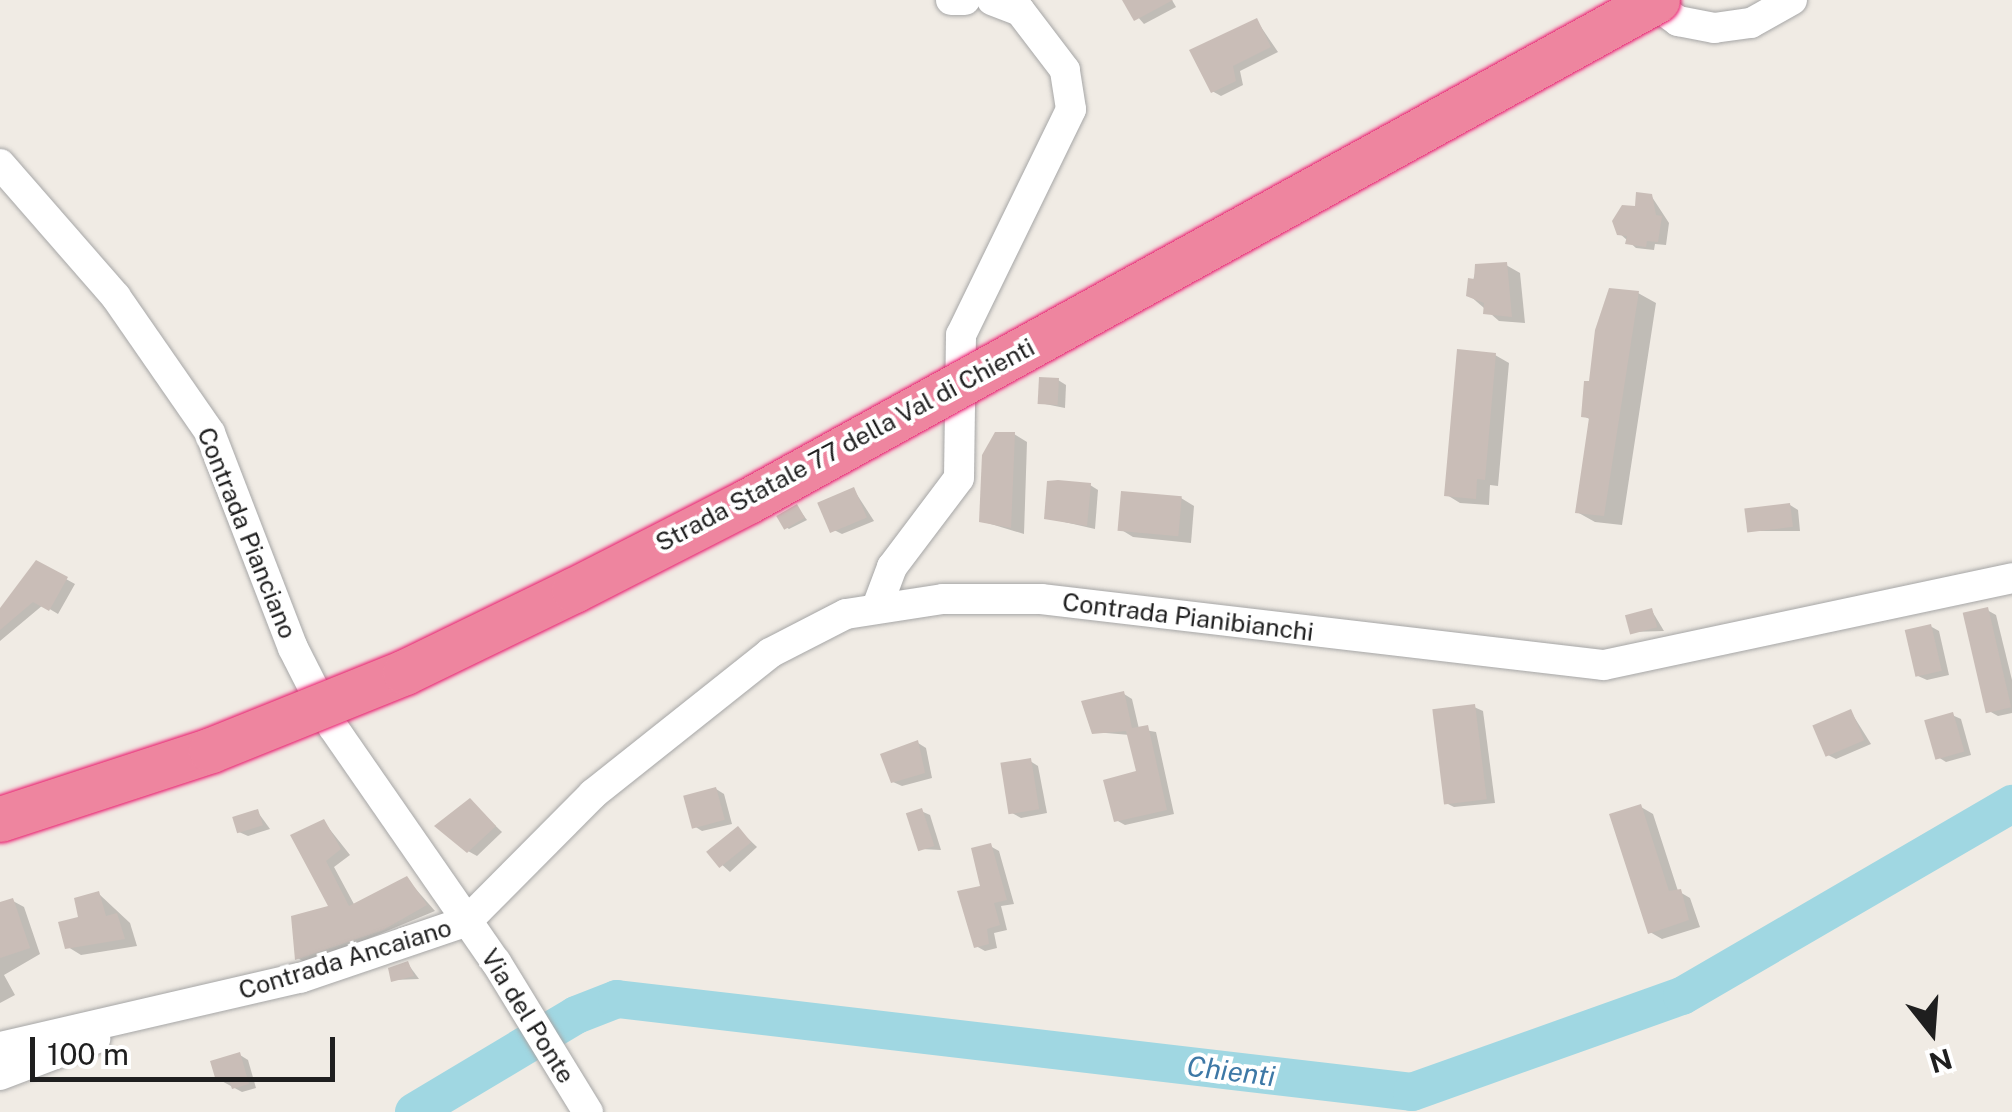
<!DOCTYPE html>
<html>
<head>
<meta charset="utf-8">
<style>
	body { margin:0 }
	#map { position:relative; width:2012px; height:1112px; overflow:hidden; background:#f0ebe4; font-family:"Public Sans",sans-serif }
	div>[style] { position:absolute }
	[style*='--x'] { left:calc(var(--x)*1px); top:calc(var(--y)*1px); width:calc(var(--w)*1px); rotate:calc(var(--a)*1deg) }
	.shadow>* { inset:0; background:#0003 }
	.river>* { height:38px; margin:-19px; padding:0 19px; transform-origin:19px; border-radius:19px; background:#a0d7e2 }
	.building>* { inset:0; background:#c9bdb7; transform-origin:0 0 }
	.roads { filter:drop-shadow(0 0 2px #a6a6a6) drop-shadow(0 0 2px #a6a6a6) }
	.minor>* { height:30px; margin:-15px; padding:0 15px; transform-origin:15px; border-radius:15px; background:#fff }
	.bridges { filter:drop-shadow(0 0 2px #ea156b) drop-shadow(0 0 2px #ea156b) }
	.highway-bridge>* { height:45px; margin:-22.5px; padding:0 22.5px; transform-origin:22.5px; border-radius:22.5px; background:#ee859f }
	span { translate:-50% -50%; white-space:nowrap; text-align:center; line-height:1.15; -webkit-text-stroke:8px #fff; paint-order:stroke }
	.street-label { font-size:25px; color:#1f1f1f }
	.water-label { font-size:28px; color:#3d78a6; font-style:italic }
	.north { position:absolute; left:1882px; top:982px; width:100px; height:100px; -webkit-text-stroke:8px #fff; paint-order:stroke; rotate:163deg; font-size:28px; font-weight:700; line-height:40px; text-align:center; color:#1f1f1f }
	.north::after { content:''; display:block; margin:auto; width:35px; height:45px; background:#1f1f1f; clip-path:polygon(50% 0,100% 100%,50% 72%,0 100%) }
	.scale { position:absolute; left:30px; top:1037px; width:305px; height:45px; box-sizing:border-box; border:5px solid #1f1f1f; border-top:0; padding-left:12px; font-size:30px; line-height:35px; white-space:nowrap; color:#1f1f1f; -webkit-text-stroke:8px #fff; paint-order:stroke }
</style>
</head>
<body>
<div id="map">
	<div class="shadow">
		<i style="clip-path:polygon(1123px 0,1172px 0,1176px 7px,1144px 24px)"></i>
		<i style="clip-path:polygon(1257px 21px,1278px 52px,1240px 71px,1243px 85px,1221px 96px,1212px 91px)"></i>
		<i style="clip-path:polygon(1652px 197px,1669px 223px,1666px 245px,1655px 244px,1654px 250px,1636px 248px,1619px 233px)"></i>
		<i style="clip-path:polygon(1506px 265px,1520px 273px,1525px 323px,1499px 321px,1469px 295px,1477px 266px)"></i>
		<i style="clip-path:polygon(1638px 293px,1656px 303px,1622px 525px,1595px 522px,1577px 512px,1591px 420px,1584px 416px,1592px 384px)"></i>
		<i style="clip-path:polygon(1495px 355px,1509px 363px,1498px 486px,1490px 485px,1489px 505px,1460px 503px,1447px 495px)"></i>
		<i style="clip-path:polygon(1058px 380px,1066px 385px,1065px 408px,1040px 403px)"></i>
		<i style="clip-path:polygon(1014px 434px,1027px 442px,1024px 534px,981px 521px)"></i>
		<i style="clip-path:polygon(1090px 485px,1098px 490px,1095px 529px,1047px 518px)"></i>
		<i style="clip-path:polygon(854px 490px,874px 521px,842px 534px,834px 530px)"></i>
		<i style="clip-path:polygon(1181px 498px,1194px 506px,1191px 543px,1133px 537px,1120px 529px)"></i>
		<i style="clip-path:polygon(1790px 505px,1798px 510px,1800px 531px,1750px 531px)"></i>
		<i style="clip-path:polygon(797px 507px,807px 520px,789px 529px,786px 527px)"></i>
		<i style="clip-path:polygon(37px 563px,75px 584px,58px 614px,43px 605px,0 641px,0 612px)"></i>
		<i style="clip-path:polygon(1987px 610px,1996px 615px,2012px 680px,2012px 713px,1998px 716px,1989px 711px)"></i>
		<i style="clip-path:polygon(1652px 611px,1664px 631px,1631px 632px)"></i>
		<i style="clip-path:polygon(1930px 626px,1939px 631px,1949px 675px,1927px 680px,1918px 676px)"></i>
		<i style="clip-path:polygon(1124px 694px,1132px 699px,1139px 729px,1156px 732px,1174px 814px,1125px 825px,1116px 820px,1139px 773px,1130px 735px,1094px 732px)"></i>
		<i style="clip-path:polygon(1474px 707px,1483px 711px,1495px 803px,1454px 807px,1446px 803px)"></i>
		<i style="clip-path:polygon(1851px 712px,1871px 744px,1836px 759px,1828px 755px)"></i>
		<i style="clip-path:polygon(1952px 715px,1961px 719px,1971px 755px,1946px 762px,1938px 757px)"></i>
		<i style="clip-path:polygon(918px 743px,926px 748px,932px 778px,902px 786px,893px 782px)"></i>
		<i style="clip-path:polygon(1030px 761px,1038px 766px,1047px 813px,1021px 818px,1012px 813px)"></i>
		<i style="clip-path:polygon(716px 789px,724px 794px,732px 824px,702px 831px,694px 826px)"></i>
		<i style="clip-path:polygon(470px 801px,502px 832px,477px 856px,468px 851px)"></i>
		<i style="clip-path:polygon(1641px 807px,1653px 814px,1678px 891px,1690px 898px,1700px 927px,1662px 939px,1650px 932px)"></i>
		<i style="clip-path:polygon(257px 811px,270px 829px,248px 836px,239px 832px)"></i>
		<i style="clip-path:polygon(921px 811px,930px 815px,941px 850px,921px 849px)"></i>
		<i style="clip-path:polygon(324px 822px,350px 855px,334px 867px,355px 906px,407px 879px,435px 911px,307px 964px,298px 958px,331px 908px,294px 836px)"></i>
		<i style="clip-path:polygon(738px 829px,757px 847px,730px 872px,709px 853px)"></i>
		<i style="clip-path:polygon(990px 846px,999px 851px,1014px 904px,1001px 906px,1007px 930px,994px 933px,997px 948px,985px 951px,976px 946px)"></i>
		<i style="clip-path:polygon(99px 894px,130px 923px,137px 946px,81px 955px,68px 947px)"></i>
		<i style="clip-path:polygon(13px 901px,24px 907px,40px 954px,4px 975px,15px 995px,0 1003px,0 905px)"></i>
		<i style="clip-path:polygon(408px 964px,419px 979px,393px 980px)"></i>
		<i style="clip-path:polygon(240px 1055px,248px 1060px,256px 1088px,242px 1092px,218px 1079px)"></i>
	</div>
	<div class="river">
		<i style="--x:414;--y:1112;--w:189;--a:-30.9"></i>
		<i style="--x:576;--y:1015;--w:44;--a:-21.3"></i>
		<i style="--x:617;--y:999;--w:800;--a:6.67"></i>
		<i style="--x:1412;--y:1092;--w:287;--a:-19.6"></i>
		<i style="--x:1682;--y:996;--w:382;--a:-30.2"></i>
	</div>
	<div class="building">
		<i style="clip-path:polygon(1122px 0,1173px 0,1134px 21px)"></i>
		<i style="clip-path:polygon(1257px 18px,1271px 47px,1233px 66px,1236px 81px,1211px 93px,1189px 50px)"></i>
		<i style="clip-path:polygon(1636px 192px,1652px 194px,1656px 215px,1662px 216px,1658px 242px,1647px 241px,1646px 247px,1625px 244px,1627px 236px,1617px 235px,1612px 221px,1622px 205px,1635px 206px)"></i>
		<i style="clip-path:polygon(1507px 262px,1512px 317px,1483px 314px,1484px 303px,1466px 296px,1468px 278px,1474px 279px,1475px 264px)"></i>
		<i style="clip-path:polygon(1609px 288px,1639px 291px,1604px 516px,1575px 513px,1589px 418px,1581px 417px,1584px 381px,1589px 381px,1595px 330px)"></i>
		<i style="clip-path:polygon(1457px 349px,1496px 353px,1485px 480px,1477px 479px,1476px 499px,1444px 496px)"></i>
		<i style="left:1039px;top:377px;width:20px;height:27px;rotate:3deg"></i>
		<i style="clip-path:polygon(995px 432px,1015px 432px,1011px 528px,979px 522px,982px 455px)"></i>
		<i style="clip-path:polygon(1058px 480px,1091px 483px,1087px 526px,1044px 519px,1047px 481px)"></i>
		<i style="left:854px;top:487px;width:33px;height:40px;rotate:67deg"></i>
		<i style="left:1121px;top:491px;width:61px;height:40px;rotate:5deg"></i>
		<i style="left:1790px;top:503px;width:24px;height:46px;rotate:83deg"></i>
		<i style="left:797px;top:504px;width:16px;height:24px;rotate:60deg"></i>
		<i style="clip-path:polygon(36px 560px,68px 577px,49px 611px,33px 602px,0 630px,0 608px)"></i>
		<i style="left:1988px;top:607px;width:103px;height:26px;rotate:77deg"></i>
		<i style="left:1652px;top:608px;width:20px;height:28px;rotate:75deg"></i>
		<i style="left:1931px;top:624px;width:48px;height:27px;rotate:77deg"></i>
		<i style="clip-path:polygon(1124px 691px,1132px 728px,1148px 725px,1167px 810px,1114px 822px,1103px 780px,1136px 771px,1126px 731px,1092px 734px,1081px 701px)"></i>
		<i style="left:1475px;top:704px;width:96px;height:43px;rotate:83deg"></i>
		<i style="left:1851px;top:709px;width:34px;height:42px;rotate:67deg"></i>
		<i style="left:1953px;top:712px;width:41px;height:30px;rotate:74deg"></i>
		<i style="clip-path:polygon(918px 740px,925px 773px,891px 783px,880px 754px)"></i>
		<i style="left:1031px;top:758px;width:52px;height:31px;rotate:81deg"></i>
		<i style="left:716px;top:787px;width:34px;height:34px;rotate:75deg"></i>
		<i style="clip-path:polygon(470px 798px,496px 826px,467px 853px,434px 826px)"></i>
		<i style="clip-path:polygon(1641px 804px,1669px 891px,1681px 889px,1689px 920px,1648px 934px,1609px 814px)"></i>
		<i style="left:922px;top:808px;width:40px;height:17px;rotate:72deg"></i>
		<i style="left:258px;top:809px;width:17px;height:27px;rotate:73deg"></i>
		<i style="clip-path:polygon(324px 819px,341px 849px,326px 861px,349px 906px,407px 876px,427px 905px,383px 930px,295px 960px,291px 916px,328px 906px,290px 835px)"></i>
		<i style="left:738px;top:826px;width:21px;height:41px;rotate:51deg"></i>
		<i style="clip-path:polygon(991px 843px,1007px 900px,994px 903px,1000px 925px,987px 929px,989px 944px,974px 948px,957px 891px,980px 886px,971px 848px)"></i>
		<i style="clip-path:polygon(99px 891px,106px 916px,117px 913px,125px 939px,65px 949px,58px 922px,78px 917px,74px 898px)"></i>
		<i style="clip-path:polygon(13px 898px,30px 948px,0 958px,0 902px)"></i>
		<i style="clip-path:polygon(408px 961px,414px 976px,391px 982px,388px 968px)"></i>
		<i style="clip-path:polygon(240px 1052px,249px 1084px,232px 1089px,228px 1077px,216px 1081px,210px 1061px)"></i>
	</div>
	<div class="roads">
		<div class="minor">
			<i style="--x:951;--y:0;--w:14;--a:0"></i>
			<i style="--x:1649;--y:0;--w:36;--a:36"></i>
			<i style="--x:1678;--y:21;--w:37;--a:11"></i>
			<i style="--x:1714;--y:28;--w:37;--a:-8"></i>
			<i style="--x:1751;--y:23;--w:47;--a:-29.3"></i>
			<i style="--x:0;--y:164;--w:176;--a:48.9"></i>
			<i style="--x:116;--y:297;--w:165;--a:55.3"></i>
			<i style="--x:210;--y:433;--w:230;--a:68.9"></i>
			<i style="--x:293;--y:648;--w:89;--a:63.1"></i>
			<i style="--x:333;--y:727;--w:286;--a:55.3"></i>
			<i style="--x:496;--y:962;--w:176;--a:58.5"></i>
			<i style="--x:877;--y:607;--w:43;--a:-69.4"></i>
			<i style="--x:892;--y:567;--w:111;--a:-53"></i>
			<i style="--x:959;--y:478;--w:143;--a:-89.2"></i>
			<i style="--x:961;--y:335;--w:251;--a:-64"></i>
			<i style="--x:1071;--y:109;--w:39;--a:-99"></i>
			<i style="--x:1065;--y:70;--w:74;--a:-127.3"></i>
			<i style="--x:1020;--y:11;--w:30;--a:-159"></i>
			<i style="--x:0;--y:1047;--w:308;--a:-13"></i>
			<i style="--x:300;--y:978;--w:176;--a:-18.8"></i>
			<i style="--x:467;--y:921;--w:179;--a:-45.2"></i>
			<i style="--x:593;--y:794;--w:226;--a:-38.5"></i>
			<i style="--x:770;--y:653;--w:85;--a:-27.2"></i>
			<i style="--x:846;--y:614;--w:98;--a:-8.8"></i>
			<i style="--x:943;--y:599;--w:98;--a:0"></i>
			<i style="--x:1041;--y:599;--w:567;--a:6.69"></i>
			<i style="--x:1604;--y:665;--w:417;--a:-12"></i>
			<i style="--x:0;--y:1075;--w:102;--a:-20.8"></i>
		</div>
	</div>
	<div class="bridges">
		<div class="highway-bridge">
			<i style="--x:0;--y:819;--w:222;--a:-18.1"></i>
			<i style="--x:211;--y:750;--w:209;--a:-21.9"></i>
			<i style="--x:405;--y:672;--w:188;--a:-25.9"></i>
			<i style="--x:574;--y:590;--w:195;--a:-27.1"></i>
			<i style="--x:748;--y:501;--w:1038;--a:-28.86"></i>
		</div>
	</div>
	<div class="street-label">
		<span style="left:845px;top:445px;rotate:-28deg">Strada Statale 77 della Val di Chienti</span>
		<span style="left:247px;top:533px;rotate:68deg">Contrada Pianciano</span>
		<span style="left:1188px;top:617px;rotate:7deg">Contrada Pianibianchi</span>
		<span style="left:345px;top:959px;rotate:-17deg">Contrada Ancaiano</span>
		<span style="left:528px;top:1016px;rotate:58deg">Via del Ponte</span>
	</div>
	<div class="water-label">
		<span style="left:1231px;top:1071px;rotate:7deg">Chienti</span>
	</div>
	<div class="north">N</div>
	<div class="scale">100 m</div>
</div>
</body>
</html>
